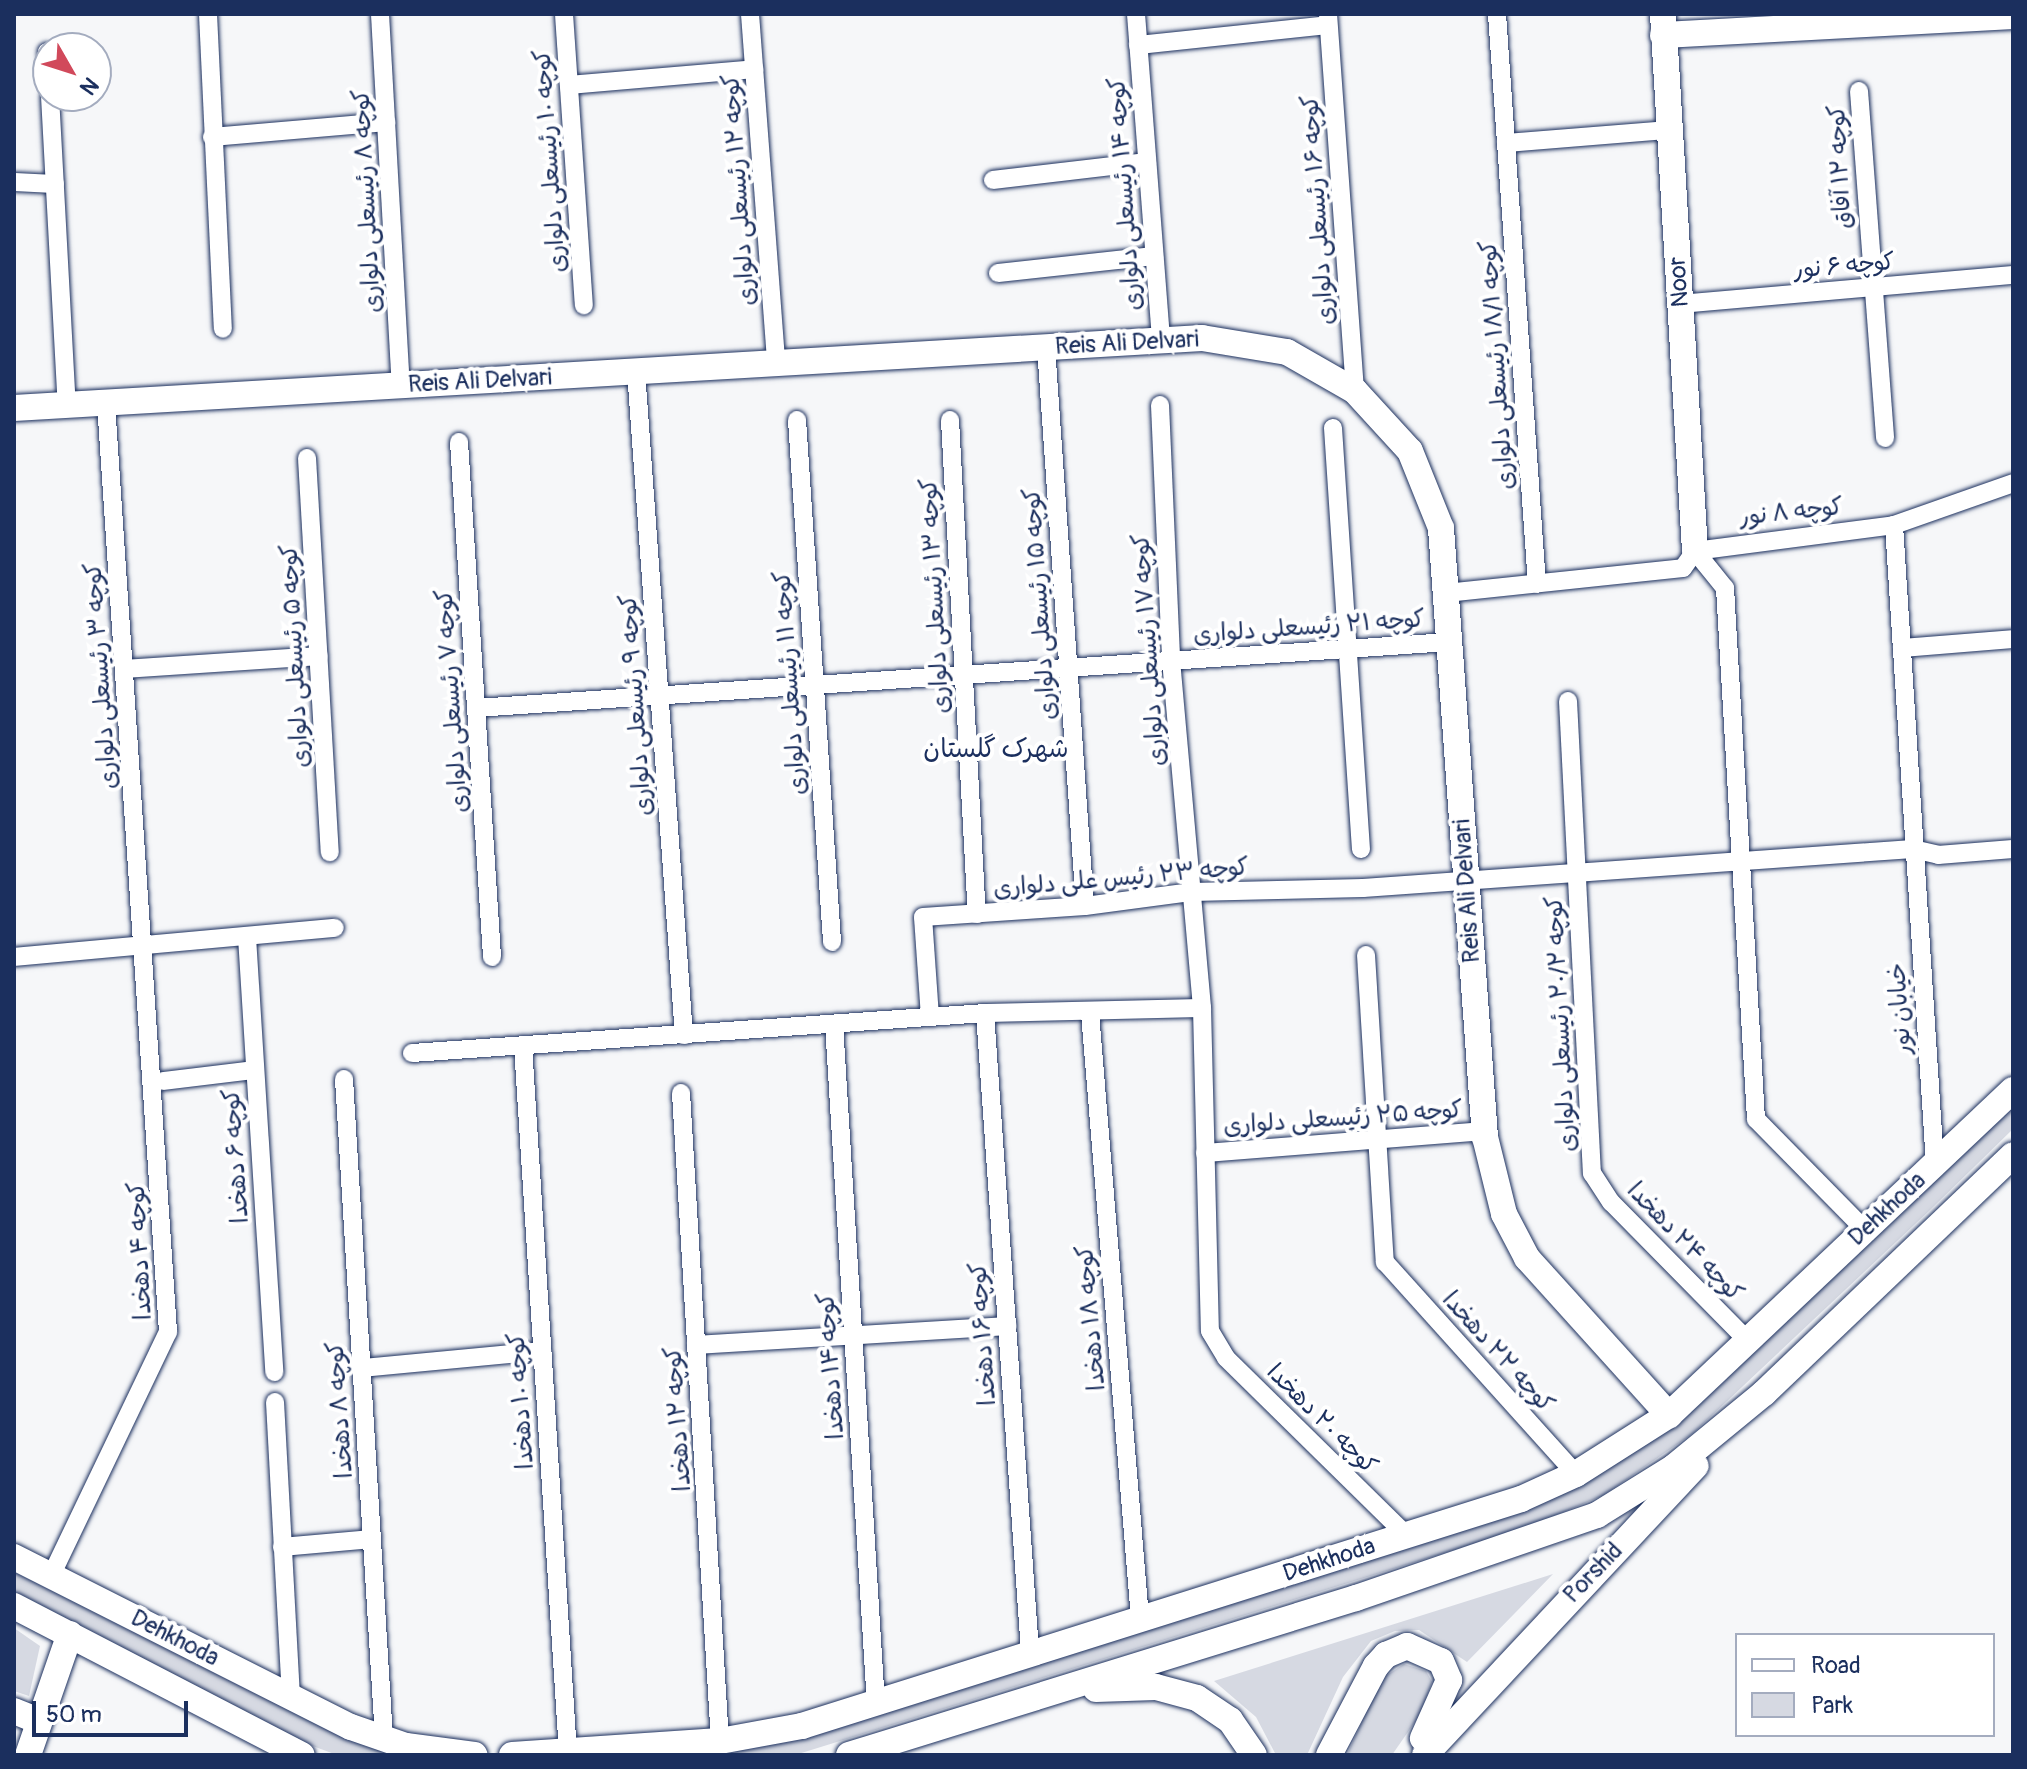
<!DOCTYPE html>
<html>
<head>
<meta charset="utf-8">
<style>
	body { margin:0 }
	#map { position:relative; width:2027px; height:1769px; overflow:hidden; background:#f6f7f9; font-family:Pangolin,"Playpen Sans Arabic",sans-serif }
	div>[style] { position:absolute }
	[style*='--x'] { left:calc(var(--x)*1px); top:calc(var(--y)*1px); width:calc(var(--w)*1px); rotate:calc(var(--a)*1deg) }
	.green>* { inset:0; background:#d6d9e2 }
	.roads { filter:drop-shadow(0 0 2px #1b2f5e) drop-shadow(0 0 2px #1b2f5e) }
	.street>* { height:18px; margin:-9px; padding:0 9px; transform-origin:9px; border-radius:9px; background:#fff }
	.secondary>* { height:26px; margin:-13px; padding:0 13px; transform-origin:13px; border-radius:13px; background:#fff }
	span { translate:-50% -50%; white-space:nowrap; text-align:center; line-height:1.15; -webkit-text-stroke:8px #fff; paint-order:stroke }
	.street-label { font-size:24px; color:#1b2f5e }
	.neighbourhood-label { font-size:26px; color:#1b2f5e }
	.frame { position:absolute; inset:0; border:16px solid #1b2f5e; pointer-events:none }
	.legend { position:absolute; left:1735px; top:1633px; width:260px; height:104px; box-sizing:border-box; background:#fff; border:2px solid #a4acbf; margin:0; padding:10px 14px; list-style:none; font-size:24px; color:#1b2f5e }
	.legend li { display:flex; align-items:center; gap:16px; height:40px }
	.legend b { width:40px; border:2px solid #a4acbf }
	.north { position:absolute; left:32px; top:32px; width:80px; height:80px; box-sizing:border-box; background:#fff; border:2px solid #a4acbf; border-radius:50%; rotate:129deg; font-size:22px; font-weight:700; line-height:32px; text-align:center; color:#1b2f5e }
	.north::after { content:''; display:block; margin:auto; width:28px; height:36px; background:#d1495b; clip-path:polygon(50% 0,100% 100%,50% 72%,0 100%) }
	.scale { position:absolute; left:32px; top:1701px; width:156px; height:36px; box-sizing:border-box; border:4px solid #1b2f5e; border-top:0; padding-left:10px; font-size:24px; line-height:28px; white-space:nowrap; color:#1b2f5e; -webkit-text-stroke:6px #fff; paint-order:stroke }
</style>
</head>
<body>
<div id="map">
	<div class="green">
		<i style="clip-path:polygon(2013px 1107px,2013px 1129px,1930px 1210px,1692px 1434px,1604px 1495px,1528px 1527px,795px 1755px,722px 1755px,989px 1681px,1580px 1486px,1674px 1425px)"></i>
		<i style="clip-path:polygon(14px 1572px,268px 1700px,404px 1755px,337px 1755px,310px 1745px,14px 1591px)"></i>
		<i style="clip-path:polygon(1553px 1574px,1467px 1662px,1419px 1630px,1395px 1631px,1371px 1641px,1343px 1677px,1307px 1755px,1276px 1755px,1256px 1717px,1214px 1681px)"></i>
		<i style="clip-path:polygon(14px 1628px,40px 1646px,29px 1696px,14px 1691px)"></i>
		<i style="clip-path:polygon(1404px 1664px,1426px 1671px,1432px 1682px,1421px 1713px,1392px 1755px,1347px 1755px,1381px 1679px)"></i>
	</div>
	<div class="roads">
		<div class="street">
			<i style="--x:208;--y:14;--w:315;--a:87.3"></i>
			<i style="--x:380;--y:14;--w:372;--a:86.8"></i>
			<i style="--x:564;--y:14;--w:292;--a:86.1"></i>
			<i style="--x:750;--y:14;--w:350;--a:85.7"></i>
			<i style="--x:1136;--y:14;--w:327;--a:85.6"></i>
			<i style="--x:1328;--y:14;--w:378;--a:85.9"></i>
			<i style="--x:1497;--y:14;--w:571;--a:85.99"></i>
			<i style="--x:1138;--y:45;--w:191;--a:-6"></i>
			<i style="--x:47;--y:52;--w:16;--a:86"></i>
			<i style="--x:569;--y:85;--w:186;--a:-4.9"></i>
			<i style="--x:1859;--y:91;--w:348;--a:85.7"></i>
			<i style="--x:50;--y:96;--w:309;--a:86.9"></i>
			<i style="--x:212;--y:137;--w:175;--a:-4.9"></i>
			<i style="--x:1506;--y:143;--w:164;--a:-4.6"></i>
			<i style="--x:993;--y:180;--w:155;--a:-6.7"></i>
			<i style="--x:14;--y:182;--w:41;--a:2.8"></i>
			<i style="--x:998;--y:273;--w:157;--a:-6.2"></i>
			<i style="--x:1680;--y:304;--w:334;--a:-5"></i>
			<i style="--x:1046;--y:347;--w:560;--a:86.01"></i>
			<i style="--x:636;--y:371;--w:666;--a:85.87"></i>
			<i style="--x:1160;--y:405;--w:255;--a:87.5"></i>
			<i style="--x:1171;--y:660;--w:349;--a:84.9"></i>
			<i style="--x:1202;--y:1008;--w:323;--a:88.6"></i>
			<i style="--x:1210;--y:1331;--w:31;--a:59"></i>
			<i style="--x:1226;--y:1358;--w:252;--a:44.5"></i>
			<i style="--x:797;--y:420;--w:523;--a:86.16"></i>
			<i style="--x:950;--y:420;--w:495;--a:86.9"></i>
			<i style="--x:1333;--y:428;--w:422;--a:86.2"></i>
			<i style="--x:459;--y:442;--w:516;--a:86.33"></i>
			<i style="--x:307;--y:458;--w:395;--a:86.7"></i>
			<i style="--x:1894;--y:525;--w:640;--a:86.33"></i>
			<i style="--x:1695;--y:551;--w:48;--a:51"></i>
			<i style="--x:1725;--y:588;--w:532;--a:86.66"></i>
			<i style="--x:1756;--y:1119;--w:156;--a:45.5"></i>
			<i style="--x:1695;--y:551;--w:201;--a:-7.4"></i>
			<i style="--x:1894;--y:525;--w:126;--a:-19.4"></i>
			<i style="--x:1446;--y:593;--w:238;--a:-6"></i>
			<i style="--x:1683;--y:568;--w:21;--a:-55"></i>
			<i style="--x:1902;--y:648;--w:111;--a:-4.6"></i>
			<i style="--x:125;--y:669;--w:194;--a:-3.8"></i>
			<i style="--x:1568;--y:701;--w:473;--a:87.1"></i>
			<i style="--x:1592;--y:1173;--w:35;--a:57"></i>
			<i style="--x:1611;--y:1202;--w:195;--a:45.4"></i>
			<i style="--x:476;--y:708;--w:975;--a:-3.88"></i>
			<i style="--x:247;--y:937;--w:436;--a:86.4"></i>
			<i style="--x:1366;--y:955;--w:308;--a:86.5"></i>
			<i style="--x:1385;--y:1262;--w:285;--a:48"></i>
			<i style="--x:14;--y:957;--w:322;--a:-5.2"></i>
			<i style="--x:985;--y:1013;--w:640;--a:85.97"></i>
			<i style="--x:1090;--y:1013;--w:608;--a:85.28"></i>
			<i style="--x:930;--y:1017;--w:100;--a:-94"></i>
			<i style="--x:923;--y:917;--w:162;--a:-3.9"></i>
			<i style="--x:1085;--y:906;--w:108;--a:-7.5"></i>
			<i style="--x:1192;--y:892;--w:171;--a:-1.3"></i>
			<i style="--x:1363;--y:888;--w:551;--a:-4.06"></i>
			<i style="--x:1913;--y:849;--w:26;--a:13"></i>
			<i style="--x:1938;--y:855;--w:75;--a:-4.6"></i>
			<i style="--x:834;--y:1024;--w:681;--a:86.47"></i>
			<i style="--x:523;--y:1046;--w:709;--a:86.36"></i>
			<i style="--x:412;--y:1053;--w:574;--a:-3.99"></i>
			<i style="--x:985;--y:1013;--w:217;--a:-1.3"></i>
			<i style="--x:344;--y:1079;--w:660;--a:86.53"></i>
			<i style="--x:163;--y:1081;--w:92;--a:-6.9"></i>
			<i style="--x:681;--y:1093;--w:649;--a:86.56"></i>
			<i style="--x:1205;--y:1153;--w:281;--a:-4.5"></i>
			<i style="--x:696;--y:1345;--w:312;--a:-3.5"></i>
			<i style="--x:362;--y:1368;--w:181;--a:-5.4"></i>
			<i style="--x:275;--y:1402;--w:295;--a:86.9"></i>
			<i style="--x:282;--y:1547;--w:90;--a:-5.1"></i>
			<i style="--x:51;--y:1576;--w:271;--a:-64.4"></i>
			<i style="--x:168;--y:1332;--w:931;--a:-93.82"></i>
		</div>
		<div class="secondary">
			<i style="--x:1663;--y:14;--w:538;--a:86.59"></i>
			<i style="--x:1663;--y:35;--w:351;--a:-3.1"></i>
			<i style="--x:14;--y:408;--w:1190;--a:-3.37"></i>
			<i style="--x:1202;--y:338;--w:86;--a:9.4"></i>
			<i style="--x:1287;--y:352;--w:78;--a:29.8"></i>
			<i style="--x:1355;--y:391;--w:81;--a:47.5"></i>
			<i style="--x:1410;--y:451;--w:83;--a:68.1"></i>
			<i style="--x:1441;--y:528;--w:611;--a:85.87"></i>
			<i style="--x:1485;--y:1137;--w:79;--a:76.1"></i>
			<i style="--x:1504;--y:1214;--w:50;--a:62.4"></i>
			<i style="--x:1527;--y:1258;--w:212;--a:47.9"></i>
			<i style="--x:14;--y:1557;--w:377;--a:26.8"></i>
			<i style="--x:351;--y:1727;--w:58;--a:19.1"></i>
			<i style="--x:406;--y:1746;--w:69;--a:7.5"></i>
			<i style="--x:14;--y:1606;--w:324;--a:27.4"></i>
			<i style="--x:1096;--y:1689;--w:60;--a:-1.9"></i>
			<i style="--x:1156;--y:1687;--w:42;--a:15"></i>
			<i style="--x:1197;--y:1698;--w:40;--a:34"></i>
			<i style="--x:1230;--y:1720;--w:42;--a:55.6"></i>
			<i style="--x:14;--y:1711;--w:27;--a:22"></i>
			<i style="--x:28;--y:1755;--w:128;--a:-70.9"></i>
			<i style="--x:512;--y:1755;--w:208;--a:-3.9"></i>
			<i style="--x:720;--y:1741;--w:83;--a:-10.4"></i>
			<i style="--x:802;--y:1726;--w:754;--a:-17.52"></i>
			<i style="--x:1521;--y:1499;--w:60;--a:-24.4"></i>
			<i style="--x:1576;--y:1474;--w:110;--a:-32.4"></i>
			<i style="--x:1669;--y:1415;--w:473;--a:-43.4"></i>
			<i style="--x:849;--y:1755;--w:531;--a:-17.21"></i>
			<i style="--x:1356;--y:1598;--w:255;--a:-19"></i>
			<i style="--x:1597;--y:1515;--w:91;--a:-31.9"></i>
			<i style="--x:1674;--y:1467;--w:117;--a:-39.4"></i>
			<i style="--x:1764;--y:1393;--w:344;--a:-43.7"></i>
			<i style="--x:1329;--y:1755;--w:101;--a:-62.2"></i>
			<i style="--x:1376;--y:1666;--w:15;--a:-48"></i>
			<i style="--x:1386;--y:1655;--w:23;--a:-23"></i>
			<i style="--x:1407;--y:1646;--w:37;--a:24"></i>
			<i style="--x:1441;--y:1661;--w:21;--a:67"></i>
			<i style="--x:1449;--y:1680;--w:64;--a:114.1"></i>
			<i style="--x:1425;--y:1755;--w:396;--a:-46.9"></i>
		</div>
	</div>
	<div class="street-label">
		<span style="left:550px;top:161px;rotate:-94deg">کوچه ۱۰ رئیسعلی دلواری</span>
		<span style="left:1840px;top:167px;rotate:-93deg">کوچه ۱۲ آفاق</span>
		<span style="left:739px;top:190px;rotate:-94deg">کوچه ۱۲ رئیسعلی دلواری</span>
		<span style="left:1125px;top:194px;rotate:-94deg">کوچه ۱۴ رئیسعلی دلواری</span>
		<span style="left:367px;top:201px;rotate:-93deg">کوچه ۸ رئیسعلی دلواری</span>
		<span style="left:1318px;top:210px;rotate:-94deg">کوچه ۱۶ رئیسعلی دلواری</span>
		<span style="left:1844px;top:266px;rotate:-5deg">کوچه ۶ نور</span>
		<span style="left:1679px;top:282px;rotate:-94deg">Noor</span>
		<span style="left:1127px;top:343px;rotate:-3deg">Reis Ali Delvari</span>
		<span style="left:1497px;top:365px;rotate:-94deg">کوچه ۱۸/۱ رئیسعلی دلواری</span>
		<span style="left:480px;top:381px;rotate:-3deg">Reis Ali Delvari</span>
		<span style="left:1791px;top:512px;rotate:-6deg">کوچه ۸ نور</span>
		<span style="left:935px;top:596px;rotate:-93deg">کوچه ۱۳ رئیسعلی دلواری</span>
		<span style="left:1040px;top:604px;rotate:-94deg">کوچه ۱۵ رئیسعلی دلواری</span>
		<span style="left:1309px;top:627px;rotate:-4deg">کوچه ۲۱ رئیسعلی دلواری</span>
		<span style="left:1149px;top:650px;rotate:-94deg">کوچه ۱۷ رئیسعلی دلواری</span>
		<span style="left:295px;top:656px;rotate:-93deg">کوچه ۵ رئیسعلی دلواری</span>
		<span style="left:101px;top:676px;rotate:-94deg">کوچه ۳ رئیسعلی دلواری</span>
		<span style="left:790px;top:683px;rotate:-94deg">کوچه ۱۱ رئیسعلی دلواری</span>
		<span style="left:452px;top:701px;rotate:-94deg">کوچه ۷ رئیسعلی دلواری</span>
		<span style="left:636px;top:705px;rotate:-94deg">کوچه ۹ رئیسعلی دلواری</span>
		<span style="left:1121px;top:878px;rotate:-5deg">کوچه ۲۳ رئیس علی دلواری</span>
		<span style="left:1467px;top:891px;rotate:-94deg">Reis Ali Delvari</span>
		<span style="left:1900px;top:1009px;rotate:-94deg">خیابان نور</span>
		<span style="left:1561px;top:1024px;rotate:-93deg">کوچه ۲۰/۲ رئیسعلی دلواری</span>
		<span style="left:1343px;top:1118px;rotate:-4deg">کوچه ۲۵ رئیسعلی دلواری</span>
		<span style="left:236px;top:1156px;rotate:-94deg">کوچه ۶ دهخدا</span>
		<span style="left:1887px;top:1209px;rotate:-43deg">Dehkhoda</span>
		<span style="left:1685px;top:1242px;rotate:46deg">کوچه ۲۴ دهخدا</span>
		<span style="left:140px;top:1251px;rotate:-93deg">کوچه ۴ دهخدا</span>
		<span style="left:1091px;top:1318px;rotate:-95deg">کوچه ۱۸ دهخدا</span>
		<span style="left:983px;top:1334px;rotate:-94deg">کوچه ۱۶ دهخدا</span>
		<span style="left:1498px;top:1352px;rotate:48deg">کوچه ۲۲ دهخدا</span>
		<span style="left:831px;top:1366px;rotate:-94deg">کوچه ۱۴ دهخدا</span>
		<span style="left:521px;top:1401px;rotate:-94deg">کوچه ۱۰ دهخدا</span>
		<span style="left:340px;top:1410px;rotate:-94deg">کوچه ۸ دهخدا</span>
		<span style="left:678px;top:1419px;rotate:-94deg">کوچه ۱۲ دهخدا</span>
		<span style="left:1322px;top:1419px;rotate:45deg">کوچه ۲۰ دهخدا</span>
		<span style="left:1329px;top:1560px;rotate:-18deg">Dehkhoda</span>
		<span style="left:1593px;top:1573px;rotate:-46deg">Porshid</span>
		<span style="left:175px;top:1638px;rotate:27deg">Dehkhoda</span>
	</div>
	<div class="neighbourhood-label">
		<span style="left:996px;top:750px">شهرک گلستان</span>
	</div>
	<div class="frame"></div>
	<ul class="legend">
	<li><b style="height:10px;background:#fff"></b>Road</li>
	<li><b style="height:22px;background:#d6d9e2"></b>Park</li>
	</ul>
	<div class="north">N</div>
	<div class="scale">50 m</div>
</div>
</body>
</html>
